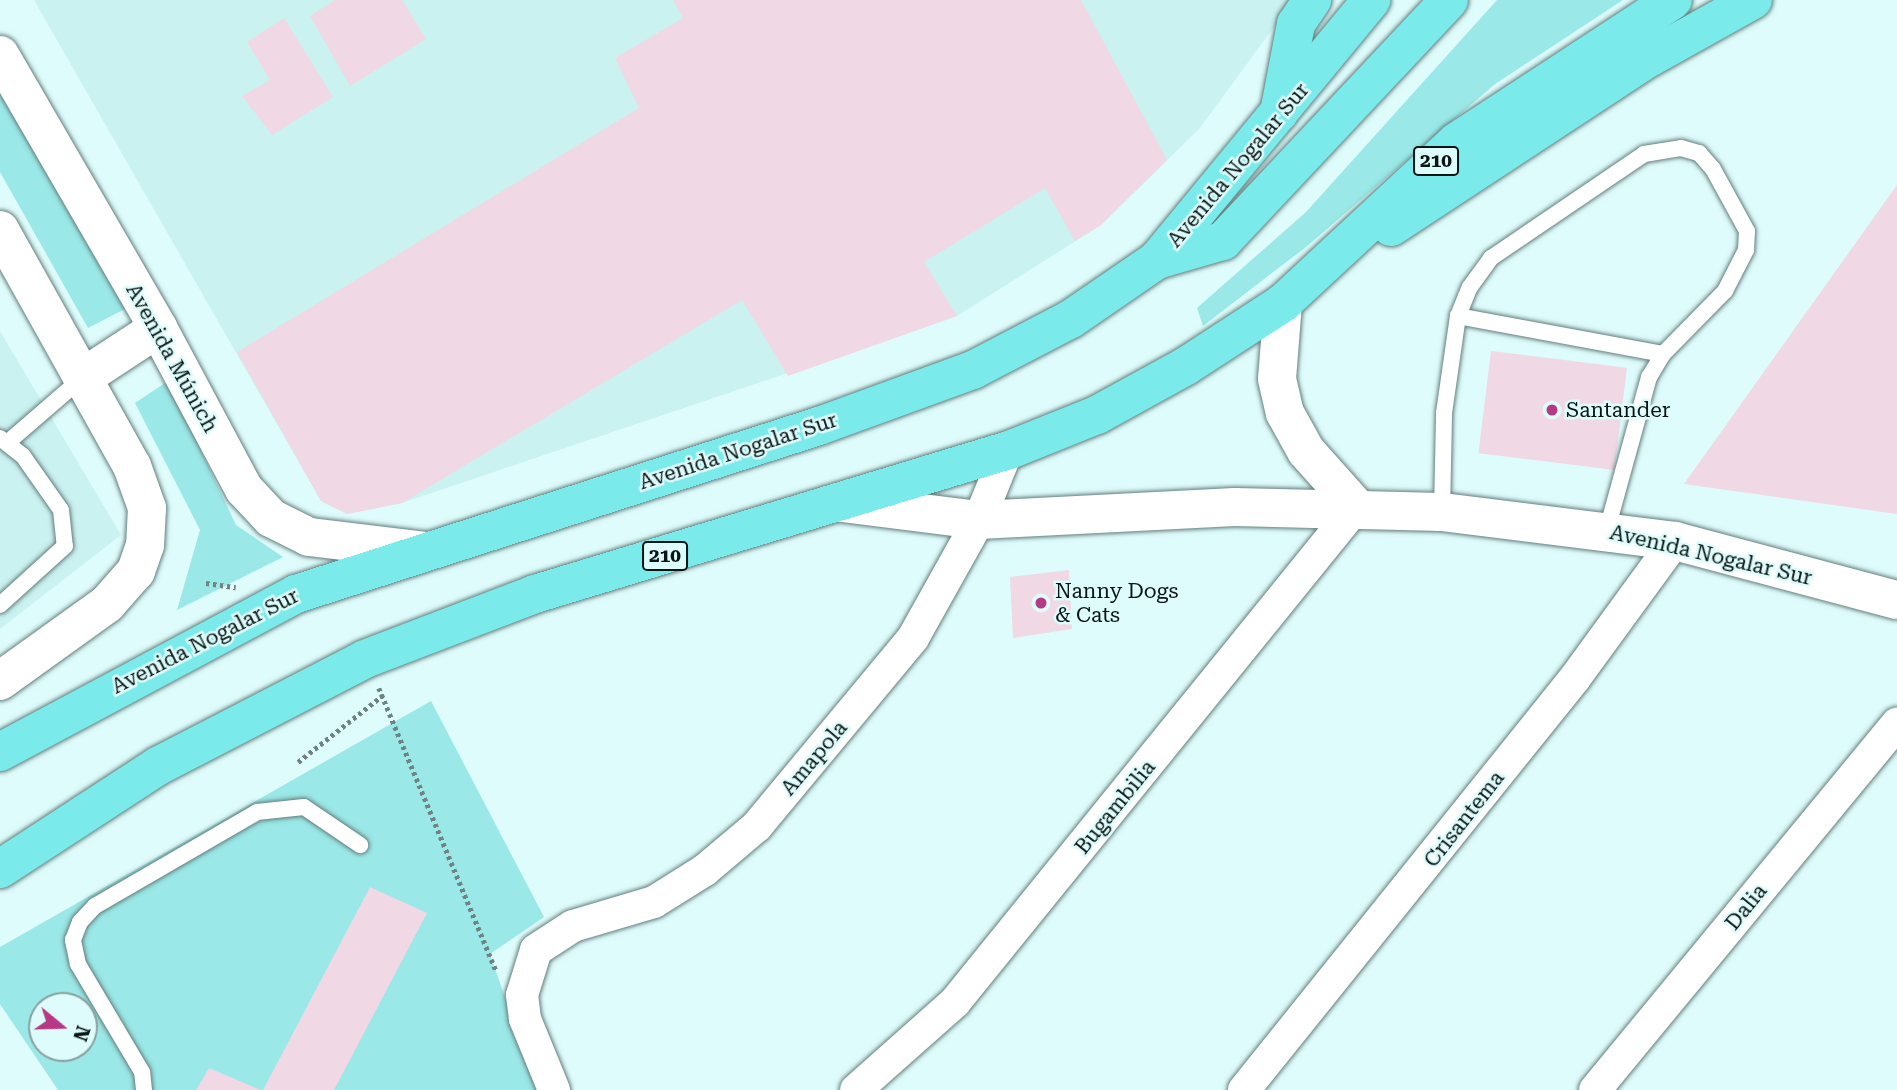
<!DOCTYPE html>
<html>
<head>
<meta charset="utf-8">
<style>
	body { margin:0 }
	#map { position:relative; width:1897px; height:1090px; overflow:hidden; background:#defcfb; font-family:"Roboto Serif",serif }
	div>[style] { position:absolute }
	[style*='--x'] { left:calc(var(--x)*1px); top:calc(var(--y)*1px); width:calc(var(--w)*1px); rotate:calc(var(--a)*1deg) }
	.built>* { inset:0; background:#caf2f1 }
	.green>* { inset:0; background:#9ae8e7 }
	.building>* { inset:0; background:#f0d8e4; transform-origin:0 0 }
	.path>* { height:4.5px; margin-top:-2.25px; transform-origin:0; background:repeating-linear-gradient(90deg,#6f8383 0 3.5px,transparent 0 7px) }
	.roads { filter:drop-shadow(0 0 2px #637e7d) drop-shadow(0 0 2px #637e7d) }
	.service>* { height:16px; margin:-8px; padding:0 8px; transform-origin:8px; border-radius:8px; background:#fff }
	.minor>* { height:32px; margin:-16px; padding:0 16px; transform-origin:16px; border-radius:16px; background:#fff }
	.secondary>* { height:38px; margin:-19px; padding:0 19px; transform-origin:19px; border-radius:19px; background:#fff }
	.trunk>* { height:38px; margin:-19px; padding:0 19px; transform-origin:19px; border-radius:19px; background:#7beaea }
	.dots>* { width:19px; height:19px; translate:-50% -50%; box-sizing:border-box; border:4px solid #defcfb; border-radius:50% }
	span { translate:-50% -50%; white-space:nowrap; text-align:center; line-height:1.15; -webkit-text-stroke:5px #defcfb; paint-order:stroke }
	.shield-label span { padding:2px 5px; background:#defcfb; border:2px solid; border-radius:5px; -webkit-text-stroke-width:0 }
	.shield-label { font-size:19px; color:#0a1515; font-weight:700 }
	.street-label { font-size:21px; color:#0a1515 }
	.poi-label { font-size:21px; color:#0a1515 }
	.left { translate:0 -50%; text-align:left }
	.north { position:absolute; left:28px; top:992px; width:70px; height:70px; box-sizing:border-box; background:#defcfb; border:2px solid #89a09f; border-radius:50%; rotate:109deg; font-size:19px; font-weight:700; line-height:28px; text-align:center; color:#0a1515 }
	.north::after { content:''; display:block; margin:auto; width:24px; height:32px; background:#b63886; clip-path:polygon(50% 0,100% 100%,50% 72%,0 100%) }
</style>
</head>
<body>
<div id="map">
	<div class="built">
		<i style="clip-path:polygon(34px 0,1294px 0,1199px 129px,1101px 225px,957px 316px,402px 503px,347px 514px,321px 501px)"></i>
		<i style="clip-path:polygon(0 331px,121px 535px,0 629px)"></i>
	</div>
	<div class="green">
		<i style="clip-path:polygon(1497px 0,1623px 0,1495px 84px,1306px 247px,1203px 326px,1197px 308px,1306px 212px)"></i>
		<i style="clip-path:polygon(0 89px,125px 309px,88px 328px,0 172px)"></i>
		<i style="clip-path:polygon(168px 381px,236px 525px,283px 557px,177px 610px,200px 530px,135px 403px)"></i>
		<i style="clip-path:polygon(evenodd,431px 701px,544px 917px,490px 954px,537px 1090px,58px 1090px,0 1004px,0 947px,431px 701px,42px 1006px,84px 1006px,84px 1048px,42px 1048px,42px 1006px)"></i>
	</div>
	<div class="building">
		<i style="clip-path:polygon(335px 0,402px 0,426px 39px,350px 86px,310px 16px)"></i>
		<i style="clip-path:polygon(673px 0,1081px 0,1167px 160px,1101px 225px,1075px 241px,1045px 188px,924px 262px,957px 316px,788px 376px,742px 300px,402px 503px,347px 514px,321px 501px,237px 352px,639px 108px,615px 58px,683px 18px)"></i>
		<i style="clip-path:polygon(284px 18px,333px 97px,272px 135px,242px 96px,270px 80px,247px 42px)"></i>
		<i style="clip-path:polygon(1897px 185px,1897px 514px,1684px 484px)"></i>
		<i style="left:1491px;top:351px;width:137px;height:103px;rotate:7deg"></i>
		<i style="clip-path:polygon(1069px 570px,1072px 629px,1013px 638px,1010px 577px)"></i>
		<i style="clip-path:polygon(370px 887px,427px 913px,334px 1090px,263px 1090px)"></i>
		<i style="clip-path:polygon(209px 1068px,261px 1090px,196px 1090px)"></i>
	</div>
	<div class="path">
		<i style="--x:206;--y:583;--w:30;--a:8"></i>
		<i style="--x:379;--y:688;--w:306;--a:67.5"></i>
		<i style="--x:298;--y:762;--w:108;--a:-38.2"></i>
	</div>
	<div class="roads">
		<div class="service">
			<i style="--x:1458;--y:316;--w:208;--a:10.5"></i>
			<i style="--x:0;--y:438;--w:29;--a:38"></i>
			<i style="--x:23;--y:456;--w:66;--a:54.9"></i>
			<i style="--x:61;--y:510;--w:36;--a:84"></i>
			<i style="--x:65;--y:546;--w:88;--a:137.8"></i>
			<i style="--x:7;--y:443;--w:99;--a:-40.9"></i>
			<i style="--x:1442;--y:512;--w:99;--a:-88.8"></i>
			<i style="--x:1444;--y:413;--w:98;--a:-81.8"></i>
			<i style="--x:1458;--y:316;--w:31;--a:-68"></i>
			<i style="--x:1470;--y:287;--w:36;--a:-54"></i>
			<i style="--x:1491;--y:258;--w:185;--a:-34.2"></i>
			<i style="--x:1644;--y:154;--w:37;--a:-9"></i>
			<i style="--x:1681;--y:148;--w:19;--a:16"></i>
			<i style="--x:1699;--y:153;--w:21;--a:49"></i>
			<i style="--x:1713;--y:169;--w:71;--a:61.3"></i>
			<i style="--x:1747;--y:231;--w:19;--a:93"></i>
			<i style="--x:1746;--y:250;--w:46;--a:117.1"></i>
			<i style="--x:1725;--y:291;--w:88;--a:134.5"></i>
			<i style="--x:1663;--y:354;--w:27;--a:121"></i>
			<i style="--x:1649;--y:377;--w:158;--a:105.4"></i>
			<i style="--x:144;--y:1090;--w:18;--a:-96"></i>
			<i style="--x:142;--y:1072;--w:126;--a:-120.7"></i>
			<i style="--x:78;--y:964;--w:25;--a:-102"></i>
			<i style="--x:73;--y:940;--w:19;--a:-69"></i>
			<i style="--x:80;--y:922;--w:22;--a:-47"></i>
			<i style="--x:95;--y:906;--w:187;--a:-30.1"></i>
			<i style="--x:257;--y:812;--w:47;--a:-6.1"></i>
			<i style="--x:304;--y:807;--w:68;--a:34.2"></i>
		</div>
		<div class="minor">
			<i style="--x:554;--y:1090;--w:77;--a:-112.2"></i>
			<i style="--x:525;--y:1019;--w:24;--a:-97"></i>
			<i style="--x:522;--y:995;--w:47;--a:-72.7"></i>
			<i style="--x:536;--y:950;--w:44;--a:-33"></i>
			<i style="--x:573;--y:926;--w:84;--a:-16.5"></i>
			<i style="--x:654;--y:902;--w:60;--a:-32.1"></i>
			<i style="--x:705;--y:870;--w:68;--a:-40.2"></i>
			<i style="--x:757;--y:826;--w:244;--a:-50.3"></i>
			<i style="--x:913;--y:638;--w:135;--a:-60.8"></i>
			<i style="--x:979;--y:520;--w:74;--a:-67.9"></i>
			<i style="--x:856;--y:1090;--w:132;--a:-41.6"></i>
			<i style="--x:955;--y:1002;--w:637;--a:-50.99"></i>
			<i style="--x:1244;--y:1090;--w:528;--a:-51.22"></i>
			<i style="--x:1575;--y:678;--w:170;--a:-53.9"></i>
			<i style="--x:1595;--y:1090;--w:475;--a:-50.5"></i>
		</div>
		<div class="secondary">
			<i style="--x:0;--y:55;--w:315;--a:59.9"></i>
			<i style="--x:158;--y:328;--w:183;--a:61.9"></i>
			<i style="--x:244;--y:489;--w:40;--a:47"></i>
			<i style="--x:271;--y:518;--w:42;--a:26.6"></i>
			<i style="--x:309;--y:537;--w:116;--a:6.9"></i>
			<i style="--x:0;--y:230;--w:270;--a:60.8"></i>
			<i style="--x:132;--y:466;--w:45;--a:70.3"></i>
			<i style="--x:147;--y:508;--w:37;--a:93"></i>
			<i style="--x:145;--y:545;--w:28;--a:109"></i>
			<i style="--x:136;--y:571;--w:44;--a:131.3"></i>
			<i style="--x:107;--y:604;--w:132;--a:144.3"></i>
			<i style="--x:1283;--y:303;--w:76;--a:94.5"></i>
			<i style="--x:1277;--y:379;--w:35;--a:77"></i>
			<i style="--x:1285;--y:413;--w:43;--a:61.1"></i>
			<i style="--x:1306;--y:451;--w:75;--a:48.2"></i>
			<i style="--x:82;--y:378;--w:91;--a:-33.3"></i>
			<i style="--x:842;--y:503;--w:138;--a:7.1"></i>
			<i style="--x:979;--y:520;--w:256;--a:-2.9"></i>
			<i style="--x:1235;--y:507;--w:207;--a:1.4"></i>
			<i style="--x:1442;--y:512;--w:235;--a:7.1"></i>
			<i style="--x:1675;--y:541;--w:230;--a:14.9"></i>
		</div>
		<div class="trunk">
			<i style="--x:1279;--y:113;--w:91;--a:-79.2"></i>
			<i style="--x:1296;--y:24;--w:29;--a:-56"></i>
			<i style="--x:1391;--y:227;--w:300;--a:-33.3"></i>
			<i style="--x:1642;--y:62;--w:127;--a:-29.2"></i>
			<i style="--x:1157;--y:260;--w:69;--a:-16.1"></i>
			<i style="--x:1223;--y:241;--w:330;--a:-46.8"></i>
			<i style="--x:0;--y:752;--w:336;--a:-28.1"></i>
			<i style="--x:296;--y:594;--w:549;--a:-17.81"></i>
			<i style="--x:819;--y:426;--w:164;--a:-20"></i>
			<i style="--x:973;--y:370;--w:110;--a:-27.5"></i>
			<i style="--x:1071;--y:319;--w:104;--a:-34.5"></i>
			<i style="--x:1157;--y:260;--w:337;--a:-50.5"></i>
			<i style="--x:0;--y:869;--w:189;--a:-33.1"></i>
			<i style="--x:158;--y:766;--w:233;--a:-27.3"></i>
			<i style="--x:365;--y:659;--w:182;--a:-20.9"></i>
			<i style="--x:535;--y:594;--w:493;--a:-16.9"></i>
			<i style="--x:1007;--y:451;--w:97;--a:-21.8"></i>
			<i style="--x:1097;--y:415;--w:102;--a:-28.8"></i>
			<i style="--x:1186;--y:366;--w:116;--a:-33"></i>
			<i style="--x:1283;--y:303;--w:236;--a:-42.9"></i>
			<i style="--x:1456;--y:142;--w:259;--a:-33.2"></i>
		</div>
	</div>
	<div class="dots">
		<i style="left:1552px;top:410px;background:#b63886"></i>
		<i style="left:1041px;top:603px;background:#b63886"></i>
	</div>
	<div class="shield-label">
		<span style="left:1436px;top:161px">210</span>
		<span style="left:665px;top:556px">210</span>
	</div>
	<div class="street-label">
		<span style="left:1238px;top:165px;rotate:-50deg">Avenida Nogalar Sur</span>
		<span style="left:172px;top:358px;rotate:61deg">Avenida Múnich</span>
		<span style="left:738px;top:451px;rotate:-18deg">Avenida Nogalar Sur</span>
		<span style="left:1711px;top:555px;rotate:13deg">Avenida Nogalar Sur</span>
		<span style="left:205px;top:641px;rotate:-27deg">Avenida Nogalar Sur</span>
		<span style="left:814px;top:758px;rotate:-50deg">Amapola</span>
		<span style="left:1115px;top:807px;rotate:-51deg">Bugambilia</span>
		<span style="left:1464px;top:819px;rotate:-52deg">Crisantema</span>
		<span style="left:1746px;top:907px;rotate:-51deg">Dalia</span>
	</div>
	<div class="poi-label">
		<span class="left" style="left:1566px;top:410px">Santander</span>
		<span class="left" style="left:1055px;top:603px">Nanny Dogs<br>&amp; Cats</span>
	</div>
	<div class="north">N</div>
</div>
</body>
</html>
